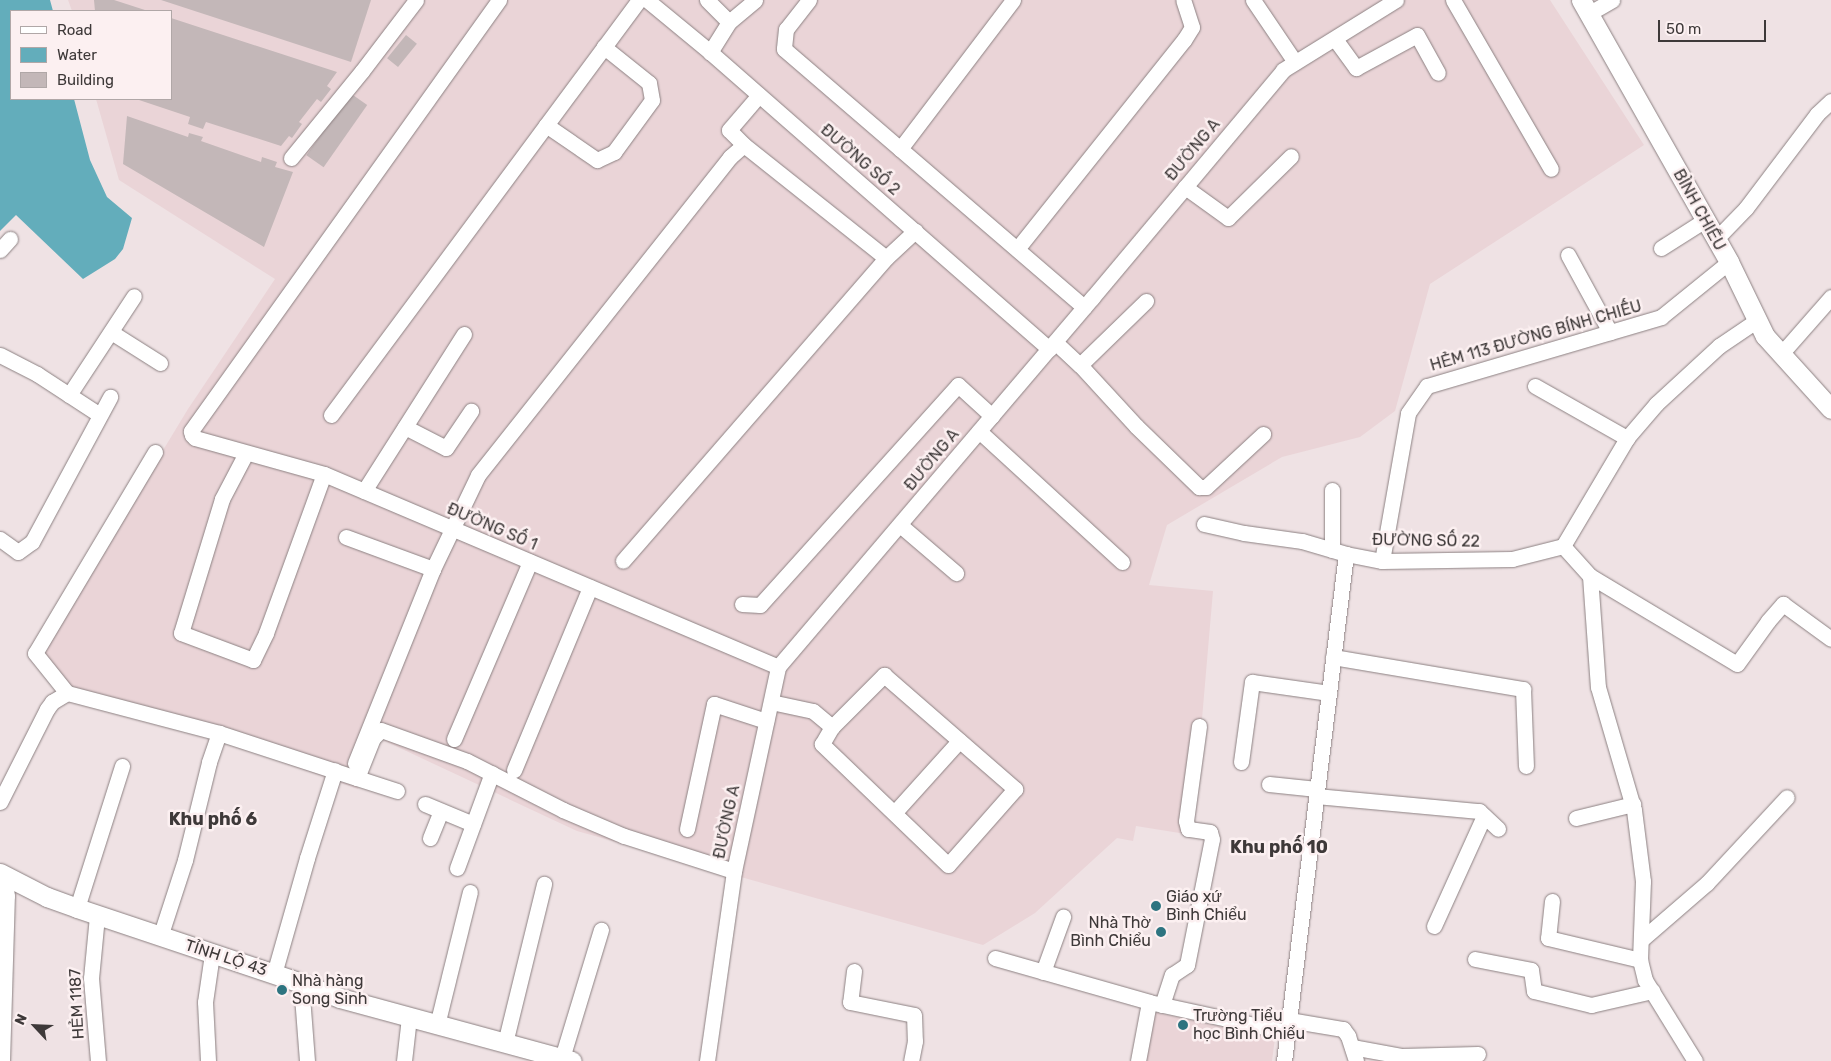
<!DOCTYPE html>
<html>
<head>
<meta charset="utf-8">
<style>
	body { margin:0 }
	#map { position:relative; width:1831px; height:1061px; overflow:hidden; background:#efe2e4; font-family:Rubik,sans-serif }
	div>[style] { position:absolute }
	[style*='--x'] { left:calc(var(--x)*1px); top:calc(var(--y)*1px); width:calc(var(--w)*1px); rotate:calc(var(--a)*1deg) }
	.built>* { inset:0; background:#ead4d7 }
	.water>* { inset:0; background:#63adbb }
	.building>* { inset:0; background:#c3b7b8; transform-origin:0 0 }
	.roads { filter:drop-shadow(0 0 1px #8c8182) drop-shadow(0 0 1px #8c8182) }
	.minor>* { height:15px; margin:-7.5px; padding:0 7.5px; transform-origin:7.5px; border-radius:7.5px; background:#fff }
	.major>* { height:19px; margin:-9.5px; padding:0 9.5px; transform-origin:9.5px; border-radius:9.5px; background:#fff }
	.dots>* { width:14px; height:14px; translate:-50% -50%; box-sizing:border-box; border:2px solid #fcf0f1; border-radius:50% }
	span { translate:-50% -50%; white-space:nowrap; text-align:center; line-height:1.15; -webkit-text-stroke:5px #fcf0f1; paint-order:stroke }
	.street-label { font-size:16px; color:#3e3939 }
	.poi-label { font-size:16px; color:#3e3939 }
	.left { translate:0 -50%; text-align:left }
	.right { translate:-100% -50%; text-align:right }
	.neighbourhood-label { font-size:18px; color:#3e3939; font-weight:700 }
	.legend { position:absolute; left:10px; top:10px; width:162px; height:90px; box-sizing:border-box; background:#fcf0f1; border:1px solid #b0a7a7; margin:0; padding:6px 9px; list-style:none; font-size:15px; color:#3e3939 }
	.legend li { display:flex; align-items:center; gap:10px; height:25px }
	.legend b { width:25px; border:1px solid #b0a7a7 }
	.north { position:absolute; left:10px; top:1001px; width:50px; height:50px; -webkit-text-stroke:4px #fcf0f1; paint-order:stroke; rotate:295deg; font-size:14px; font-weight:700; line-height:20px; text-align:center; color:#3e3939 }
	.north::after { content:''; display:block; margin:auto; width:18px; height:22px; background:#3e3939; clip-path:polygon(50% 0,100% 100%,50% 72%,0 100%) }
	.scale { position:absolute; left:1658px; top:20px; width:108px; height:22px; box-sizing:border-box; border:2px solid #3e3939; border-top:0; padding-left:6px; font-size:15px; line-height:18px; white-space:nowrap; color:#3e3939; -webkit-text-stroke:4px #fcf0f1; paint-order:stroke }
</style>
</head>
<body>
<div id="map">
	<div class="built">
		<i style="clip-path:polygon(68px 0,1550px 0,1644px 145px,1430px 284px,1395px 411px,1360px 437px,1282px 457px,1167px 525px,1149px 585px,1213px 591px,1192px 835px,1136px 826px,1133px 841px,1117px 838px,1035px 913px,983px 945px,577px 831px,370px 734px,358px 789px,66px 685px,42px 650px,188px 409px,275px 279px,119px 180px,96px 99px,171px 99px,171px 11px,72px 11px)"></i>
		<i style="clip-path:polygon(1154px 1012px,1275px 1038px,1272px 1061px,1143px 1061px)"></i>
	</div>
	<div class="water">
		<i style="clip-path:polygon(0 0,50px 0,53px 11px,11px 11px,11px 99px,74px 99px,90px 160px,107px 197px,132px 218px,123px 249px,115px 259px,83px 279px,16px 215px,0 231px)"></i>
	</div>
	<div class="building">
		<i style="clip-path:polygon(94px 0,114px 0,148px 11px,95px 11px)"></i>
		<i style="clip-path:polygon(161px 0,371px 0,351px 62px)"></i>
		<i style="clip-path:polygon(171px 18px,337px 72px,327px 86px,331px 89px,321px 102px,317px 99px,299px 122px,302px 124px,292px 138px,289px 136px,281px 146px,206px 122px,203px 129px,188px 124px,190px 117px,136px 99px,171px 99px)"></i>
		<i style="left:406px;top:35px;width:14px;height:30px;rotate:39deg"></i>
		<i style="left:350px;top:93px;width:21px;height:76px;rotate:35deg"></i>
		<i style="clip-path:polygon(127px 116px,188px 137px,189px 133px,203px 137px,201px 141px,261px 162px,262px 157px,277px 162px,275px 167px,293px 172px,264px 247px,123px 164px)"></i>
	</div>
	<div class="roads">
		<div class="minor">
			<i style="--x:499;--y:0;--w:530;--a:125.55"></i>
			<i style="--x:191;--y:431;--w:4;--a:76"></i>
			<i style="--x:192;--y:435;--w:4;--a:45"></i>
			<i style="--x:195;--y:438;--w:134;--a:15.6"></i>
			<i style="--x:324;--y:474;--w:493;--a:23"></i>
			<i style="--x:647;--y:0;--w:82;--a:39.5"></i>
			<i style="--x:710;--y:52;--w:451;--a:41.2"></i>
			<i style="--x:707;--y:0;--w:31;--a:45"></i>
			<i style="--x:729;--y:22;--w:36;--a:122"></i>
			<i style="--x:809;--y:0;--w:37;--a:128"></i>
			<i style="--x:786;--y:29;--w:20;--a:96"></i>
			<i style="--x:784;--y:49;--w:396;--a:40.7"></i>
			<i style="--x:1253;--y:0;--w:75;--a:55.9"></i>
			<i style="--x:1453;--y:0;--w:195;--a:59.9"></i>
			<i style="--x:1588;--y:14;--w:28;--a:-30"></i>
			<i style="--x:729;--y:22;--w:34;--a:-40"></i>
			<i style="--x:1335;--y:39;--w:36;--a:54"></i>
			<i style="--x:1356;--y:68;--w:69;--a:-28.4"></i>
			<i style="--x:1417;--y:35;--w:43;--a:61.1"></i>
			<i style="--x:546;--y:125;--w:62;--a:34.5"></i>
			<i style="--x:597;--y:160;--w:19;--a:-25"></i>
			<i style="--x:614;--y:152;--w:64;--a:-53.8"></i>
			<i style="--x:652;--y:100;--w:17;--a:-100"></i>
			<i style="--x:649;--y:83;--w:58;--a:-141.3"></i>
			<i style="--x:744;--y:145;--w:21;--a:-135"></i>
			<i style="--x:729;--y:130;--w:46;--a:-49.4"></i>
			<i style="--x:900;--y:149;--w:187;--a:-52.8"></i>
			<i style="--x:291;--y:158;--w:112;--a:-50.8"></i>
			<i style="--x:362;--y:71;--w:89;--a:-52.7"></i>
			<i style="--x:1185;--y:187;--w:53;--a:35.8"></i>
			<i style="--x:1228;--y:218;--w:88;--a:-44.5"></i>
			<i style="--x:1716;--y:239;--w:43;--a:-45.9"></i>
			<i style="--x:1746;--y:208;--w:118;--a:-52.9"></i>
			<i style="--x:1817;--y:114;--w:19;--a:-43"></i>
			<i style="--x:1661;--y:248;--w:52;--a:-32.5"></i>
			<i style="--x:1017;--y:249;--w:268;--a:-51.4"></i>
			<i style="--x:1184;--y:40;--w:15;--a:-58"></i>
			<i style="--x:1192;--y:27;--w:28;--a:-108"></i>
			<i style="--x:0;--y:250;--w:15;--a:-48"></i>
			<i style="--x:1568;--y:255;--w:88;--a:61.4"></i>
			<i style="--x:886;--y:258;--w:40;--a:-43"></i>
			<i style="--x:111;--y:332;--w:58;--a:32.3"></i>
			<i style="--x:1055;--y:342;--w:34;--a:43"></i>
			<i style="--x:1080;--y:365;--w:92;--a:-44.1"></i>
			<i style="--x:1781;--y:354;--w:76;--a:-48.7"></i>
			<i style="--x:0;--y:355;--w:42;--a:27.2"></i>
			<i style="--x:37;--y:374;--w:75;--a:33.1"></i>
			<i style="--x:1080;--y:365;--w:83;--a:47.4"></i>
			<i style="--x:1136;--y:426;--w:88;--a:44.1"></i>
			<i style="--x:1199;--y:487;--w:7;--a:0"></i>
			<i style="--x:1206;--y:487;--w:78;--a:-42.9"></i>
			<i style="--x:1535;--y:386;--w:106;--a:29.5"></i>
			<i style="--x:69;--y:395;--w:118;--a:-56.7"></i>
			<i style="--x:331;--y:415;--w:517;--a:-53.42"></i>
			<i style="--x:405;--y:427;--w:46;--a:27.1"></i>
			<i style="--x:446;--y:448;--w:45;--a:-56"></i>
			<i style="--x:979;--y:431;--w:194;--a:42.5"></i>
			<i style="--x:155;--y:452;--w:234;--a:120.8"></i>
			<i style="--x:35;--y:653;--w:51;--a:51.3"></i>
			<i style="--x:67;--y:693;--w:157;--a:14.7"></i>
			<i style="--x:219;--y:733;--w:145;--a:18.1"></i>
			<i style="--x:357;--y:778;--w:43;--a:-68.2"></i>
			<i style="--x:373;--y:738;--w:11;--a:-45"></i>
			<i style="--x:381;--y:730;--w:91;--a:19.8"></i>
			<i style="--x:467;--y:761;--w:108;--a:27"></i>
			<i style="--x:563;--y:810;--w:66;--a:23.1"></i>
			<i style="--x:624;--y:836;--w:115;--a:17.7"></i>
			<i style="--x:246;--y:453;--w:52;--a:117.6"></i>
			<i style="--x:222;--y:499;--w:140;--a:107"></i>
			<i style="--x:181;--y:633;--w:77;--a:20.6"></i>
			<i style="--x:253;--y:660;--w:30;--a:-64"></i>
			<i style="--x:266;--y:633;--w:169;--a:-70"></i>
			<i style="--x:364;--y:491;--w:186;--a:-57.5"></i>
			<i style="--x:1204;--y:524;--w:41;--a:12.7"></i>
			<i style="--x:1244;--y:533;--w:59;--a:7.9"></i>
			<i style="--x:1302;--y:541;--w:46;--a:16.5"></i>
			<i style="--x:900;--y:525;--w:74;--a:40.6"></i>
			<i style="--x:346;--y:537;--w:93;--a:20.2"></i>
			<i style="--x:0;--y:539;--w:22;--a:36"></i>
			<i style="--x:18;--y:552;--w:17;--a:-36"></i>
			<i style="--x:32;--y:542;--w:165;--a:-61.7"></i>
			<i style="--x:1563;--y:546;--w:40;--a:48"></i>
			<i style="--x:1590;--y:576;--w:111;--a:85.9"></i>
			<i style="--x:1598;--y:687;--w:128;--a:73.7"></i>
			<i style="--x:1634;--y:810;--w:72;--a:82.8"></i>
			<i style="--x:1643;--y:881;--w:79;--a:92.2"></i>
			<i style="--x:1640;--y:960;--w:21;--a:76"></i>
			<i style="--x:1645;--y:980;--w:95;--a:58.3"></i>
			<i style="--x:1332;--y:550;--w:60;--a:-90"></i>
			<i style="--x:1382;--y:561;--w:150;--a:-80"></i>
			<i style="--x:1408;--y:413;--w:33;--a:-55"></i>
			<i style="--x:1427;--y:386;--w:244;--a:-16.4"></i>
			<i style="--x:1661;--y:317;--w:87;--a:-39"></i>
			<i style="--x:1590;--y:576;--w:171;--a:30.9"></i>
			<i style="--x:1737;--y:664;--w:53;--a:-54.2"></i>
			<i style="--x:1768;--y:621;--w:23;--a:-49"></i>
			<i style="--x:1783;--y:604;--w:59;--a:36.1"></i>
			<i style="--x:742;--y:604;--w:18;--a:3"></i>
			<i style="--x:760;--y:605;--w:296;--a:-48"></i>
			<i style="--x:958;--y:385;--w:46;--a:42.4"></i>
			<i style="--x:1333;--y:657;--w:193;--a:9.6"></i>
			<i style="--x:1523;--y:689;--w:77;--a:87.8"></i>
			<i style="--x:771;--y:702;--w:43;--a:12.1"></i>
			<i style="--x:813;--y:711;--w:25;--a:40"></i>
			<i style="--x:832;--y:727;--w:74;--a:-45"></i>
			<i style="--x:884;--y:675;--w:174;--a:41"></i>
			<i style="--x:1015;--y:789;--w:101;--a:131.4"></i>
			<i style="--x:948;--y:865;--w:175;--a:-136.2"></i>
			<i style="--x:822;--y:744;--w:20;--a:-60"></i>
			<i style="--x:454;--y:739;--w:193;--a:-66.8"></i>
			<i style="--x:1241;--y:762;--w:81;--a:-82.2"></i>
			<i style="--x:1252;--y:682;--w:78;--a:8.1"></i>
			<i style="--x:355;--y:763;--w:209;--a:-68.1"></i>
			<i style="--x:433;--y:569;--w:104;--a:-64.4"></i>
			<i style="--x:478;--y:475;--w:406;--a:-51.6"></i>
			<i style="--x:730;--y:157;--w:18;--a:-41"></i>
			<i style="--x:744;--y:145;--w:181;--a:38.5"></i>
			<i style="--x:886;--y:258;--w:401;--a:131"></i>
			<i style="--x:514;--y:770;--w:198;--a:-67.4"></i>
			<i style="--x:357;--y:778;--w:42;--a:18"></i>
			<i style="--x:1269;--y:784;--w:48;--a:5.9"></i>
			<i style="--x:1316;--y:796;--w:164;--a:5.3"></i>
			<i style="--x:1479;--y:811;--w:26;--a:43"></i>
			<i style="--x:0;--y:802;--w:104;--a:-63.2"></i>
			<i style="--x:47;--y:709;--w:9;--a:-54"></i>
			<i style="--x:52;--y:702;--w:17;--a:-31"></i>
			<i style="--x:425;--y:804;--w:52;--a:22.6"></i>
			<i style="--x:895;--y:812;--w:96;--a:-48"></i>
			<i style="--x:1576;--y:818;--w:59;--a:-13.8"></i>
			<i style="--x:687;--y:829;--w:128;--a:-77.8"></i>
			<i style="--x:714;--y:704;--w:55;--a:18.1"></i>
			<i style="--x:430;--y:838;--w:29;--a:-68"></i>
			<i style="--x:457;--y:868;--w:101;--a:-69.8"></i>
			<i style="--x:1552;--y:901;--w:37;--a:96"></i>
			<i style="--x:1548;--y:938;--w:95;--a:13.4"></i>
			<i style="--x:77;--y:908;--w:149;--a:-72.4"></i>
			<i style="--x:97;--y:916;--w:62;--a:95.5"></i>
			<i style="--x:91;--y:978;--w:83;--a:85.2"></i>
			<i style="--x:1434;--y:926;--w:121;--a:-65.6"></i>
			<i style="--x:160;--y:937;--w:81;--a:-72"></i>
			<i style="--x:185;--y:860;--w:101;--a:-76.2"></i>
			<i style="--x:209;--y:762;--w:31;--a:-71"></i>
			<i style="--x:1641;--y:940;--w:87;--a:-40.8"></i>
			<i style="--x:1707;--y:883;--w:117;--a:-47.1"></i>
			<i style="--x:995;--y:958;--w:160;--a:15.9"></i>
			<i style="--x:1149;--y:1002;--w:141;--a:12.3"></i>
			<i style="--x:1475;--y:959;--w:57;--a:11.1"></i>
			<i style="--x:1531;--y:970;--w:21;--a:82"></i>
			<i style="--x:1534;--y:991;--w:59;--a:13.8"></i>
			<i style="--x:1591;--y:1005;--w:63;--a:-12.9"></i>
			<i style="--x:854;--y:971;--w:31;--a:97"></i>
			<i style="--x:850;--y:1002;--w:65;--a:11.5"></i>
			<i style="--x:914;--y:1015;--w:26;--a:88"></i>
			<i style="--x:915;--y:1041;--w:20;--a:101"></i>
			<i style="--x:1043;--y:972;--w:59;--a:-70"></i>
			<i style="--x:274;--y:974;--w:121;--a:-74.1"></i>
			<i style="--x:307;--y:858;--w:92;--a:-72.3"></i>
			<i style="--x:301;--y:983;--w:78;--a:85.6"></i>
			<i style="--x:1162;--y:1005;--w:32;--a:-72"></i>
			<i style="--x:1172;--y:975;--w:18;--a:-34"></i>
			<i style="--x:1187;--y:965;--w:128;--a:-78.8"></i>
			<i style="--x:1212;--y:839;--w:7;--a:-106"></i>
			<i style="--x:1210;--y:832;--w:22;--a:-172"></i>
			<i style="--x:1188;--y:829;--w:8;--a:-104"></i>
			<i style="--x:1186;--y:821;--w:96;--a:-82.2"></i>
			<i style="--x:1289;--y:1020;--w:55;--a:9.5"></i>
			<i style="--x:1343;--y:1029;--w:9;--a:54"></i>
			<i style="--x:1348;--y:1036;--w:26;--a:72"></i>
			<i style="--x:437;--y:1025;--w:137;--a:-76.1"></i>
			<i style="--x:505;--y:1043;--w:164;--a:-76.2"></i>
			<i style="--x:1352;--y:1047;--w:51;--a:10.2"></i>
			<i style="--x:1402;--y:1056;--w:76;--a:-1.5"></i>
			<i style="--x:562;--y:1058;--w:134;--a:-73.1"></i>
			<i style="--x:2;--y:1061;--w:165;--a:-88.3"></i>
			<i style="--x:7;--y:896;--w:21;--a:-98"></i>
			<i style="--x:208;--y:1061;--w:59;--a:-92.9"></i>
			<i style="--x:205;--y:1002;--w:49;--a:-81.7"></i>
			<i style="--x:404;--y:1061;--w:44;--a:-83.5"></i>
			<i style="--x:707;--y:1061;--w:192;--a:-81.9"></i>
			<i style="--x:734;--y:871;--w:209;--a:-77.8"></i>
			<i style="--x:778;--y:667;--w:485;--a:-49.6"></i>
			<i style="--x:1092;--y:298;--w:297;--a:-50"></i>
			<i style="--x:1283;--y:70;--w:133;--a:-31.8"></i>
			<i style="--x:1138;--y:1061;--w:60;--a:-79.4"></i>
			<i style="--x:1284;--y:1061;--w:511;--a:-83.03"></i>
			<i style="--x:1346;--y:554;--w:37;--a:11"></i>
			<i style="--x:1382;--y:561;--w:130;--a:-0.9"></i>
			<i style="--x:1512;--y:559;--w:53;--a:-14.3"></i>
			<i style="--x:1563;--y:546;--w:126;--a:-59.3"></i>
			<i style="--x:1627;--y:438;--w:45;--a:-49.5"></i>
			<i style="--x:1656;--y:404;--w:86;--a:-42.6"></i>
			<i style="--x:1719;--y:346;--w:45;--a:-34"></i>
		</div>
		<div class="major">
			<i style="--x:1581;--y:0;--w:301;--a:60.5"></i>
			<i style="--x:1729;--y:262;--w:82;--a:64.1"></i>
			<i style="--x:1765;--y:336;--w:98;--a:47.9"></i>
			<i style="--x:0;--y:873;--w:53;--a:27.1"></i>
			<i style="--x:47;--y:897;--w:32;--a:20"></i>
			<i style="--x:77;--y:908;--w:236;--a:18.5"></i>
			<i style="--x:301;--y:983;--w:42;--a:21"></i>
			<i style="--x:340;--y:998;--w:240;--a:15.2"></i>
		</div>
	</div>
	<div class="dots">
		<i style="left:1156px;top:906px;background:#2d7480"></i>
		<i style="left:1161px;top:932px;background:#2d7480"></i>
		<i style="left:282px;top:990px;background:#2d7480"></i>
		<i style="left:1183px;top:1025px;background:#2d7480"></i>
	</div>
	<div class="street-label">
		<span style="left:1193px;top:150px;rotate:-50deg">ĐƯỜNG A</span>
		<span style="left:860px;top:160px;rotate:41deg">ĐƯỜNG SỐ 2</span>
		<span style="left:1699px;top:210px;rotate:61deg">BÌNH CHIỂU</span>
		<span style="left:1536px;top:336px;rotate:-16deg">HẺM 113 ĐƯỜNG BÍNH CHIẾU</span>
		<span style="left:932px;top:460px;rotate:-50deg">ĐƯỜNG A</span>
		<span style="left:492px;top:527px;rotate:23deg">ĐƯỜNG SỐ 1</span>
		<span style="left:1426px;top:541px;rotate:1deg">ĐƯỜNG SỐ 22</span>
		<span style="left:727px;top:822px;rotate:-78deg">ĐƯỜNG A</span>
		<span style="left:226px;top:958px;rotate:18deg">TỈNH LỘ 43</span>
		<span style="left:77px;top:1004px;rotate:-93deg">HẺM 1187</span>
	</div>
	<div class="poi-label">
		<span class="left" style="left:1166px;top:906px">Giáo xứ<br>Bình Chiểu</span>
		<span class="right" style="left:1151px;top:932px">Nhà Thờ<br>Bình Chiểu</span>
		<span class="left" style="left:292px;top:990px">Nhà hàng<br>Song Sinh</span>
		<span class="left" style="left:1193px;top:1025px">Trường Tiểu<br>học Bình Chiểu</span>
	</div>
	<div class="neighbourhood-label">
		<span style="left:213px;top:819px">Khu phố 6</span>
		<span style="left:1279px;top:847px">Khu phố 10</span>
	</div>
	<ul class="legend">
	<li><b style="height:6px;background:#fff"></b>Road</li>
	<li><b style="height:14px;background:#63adbb"></b>Water</li>
	<li><b style="height:14px;background:#c3b7b8"></b>Building</li>
	</ul>
	<div class="north">N</div>
	<div class="scale">50 m</div>
</div>
</body>
</html>
